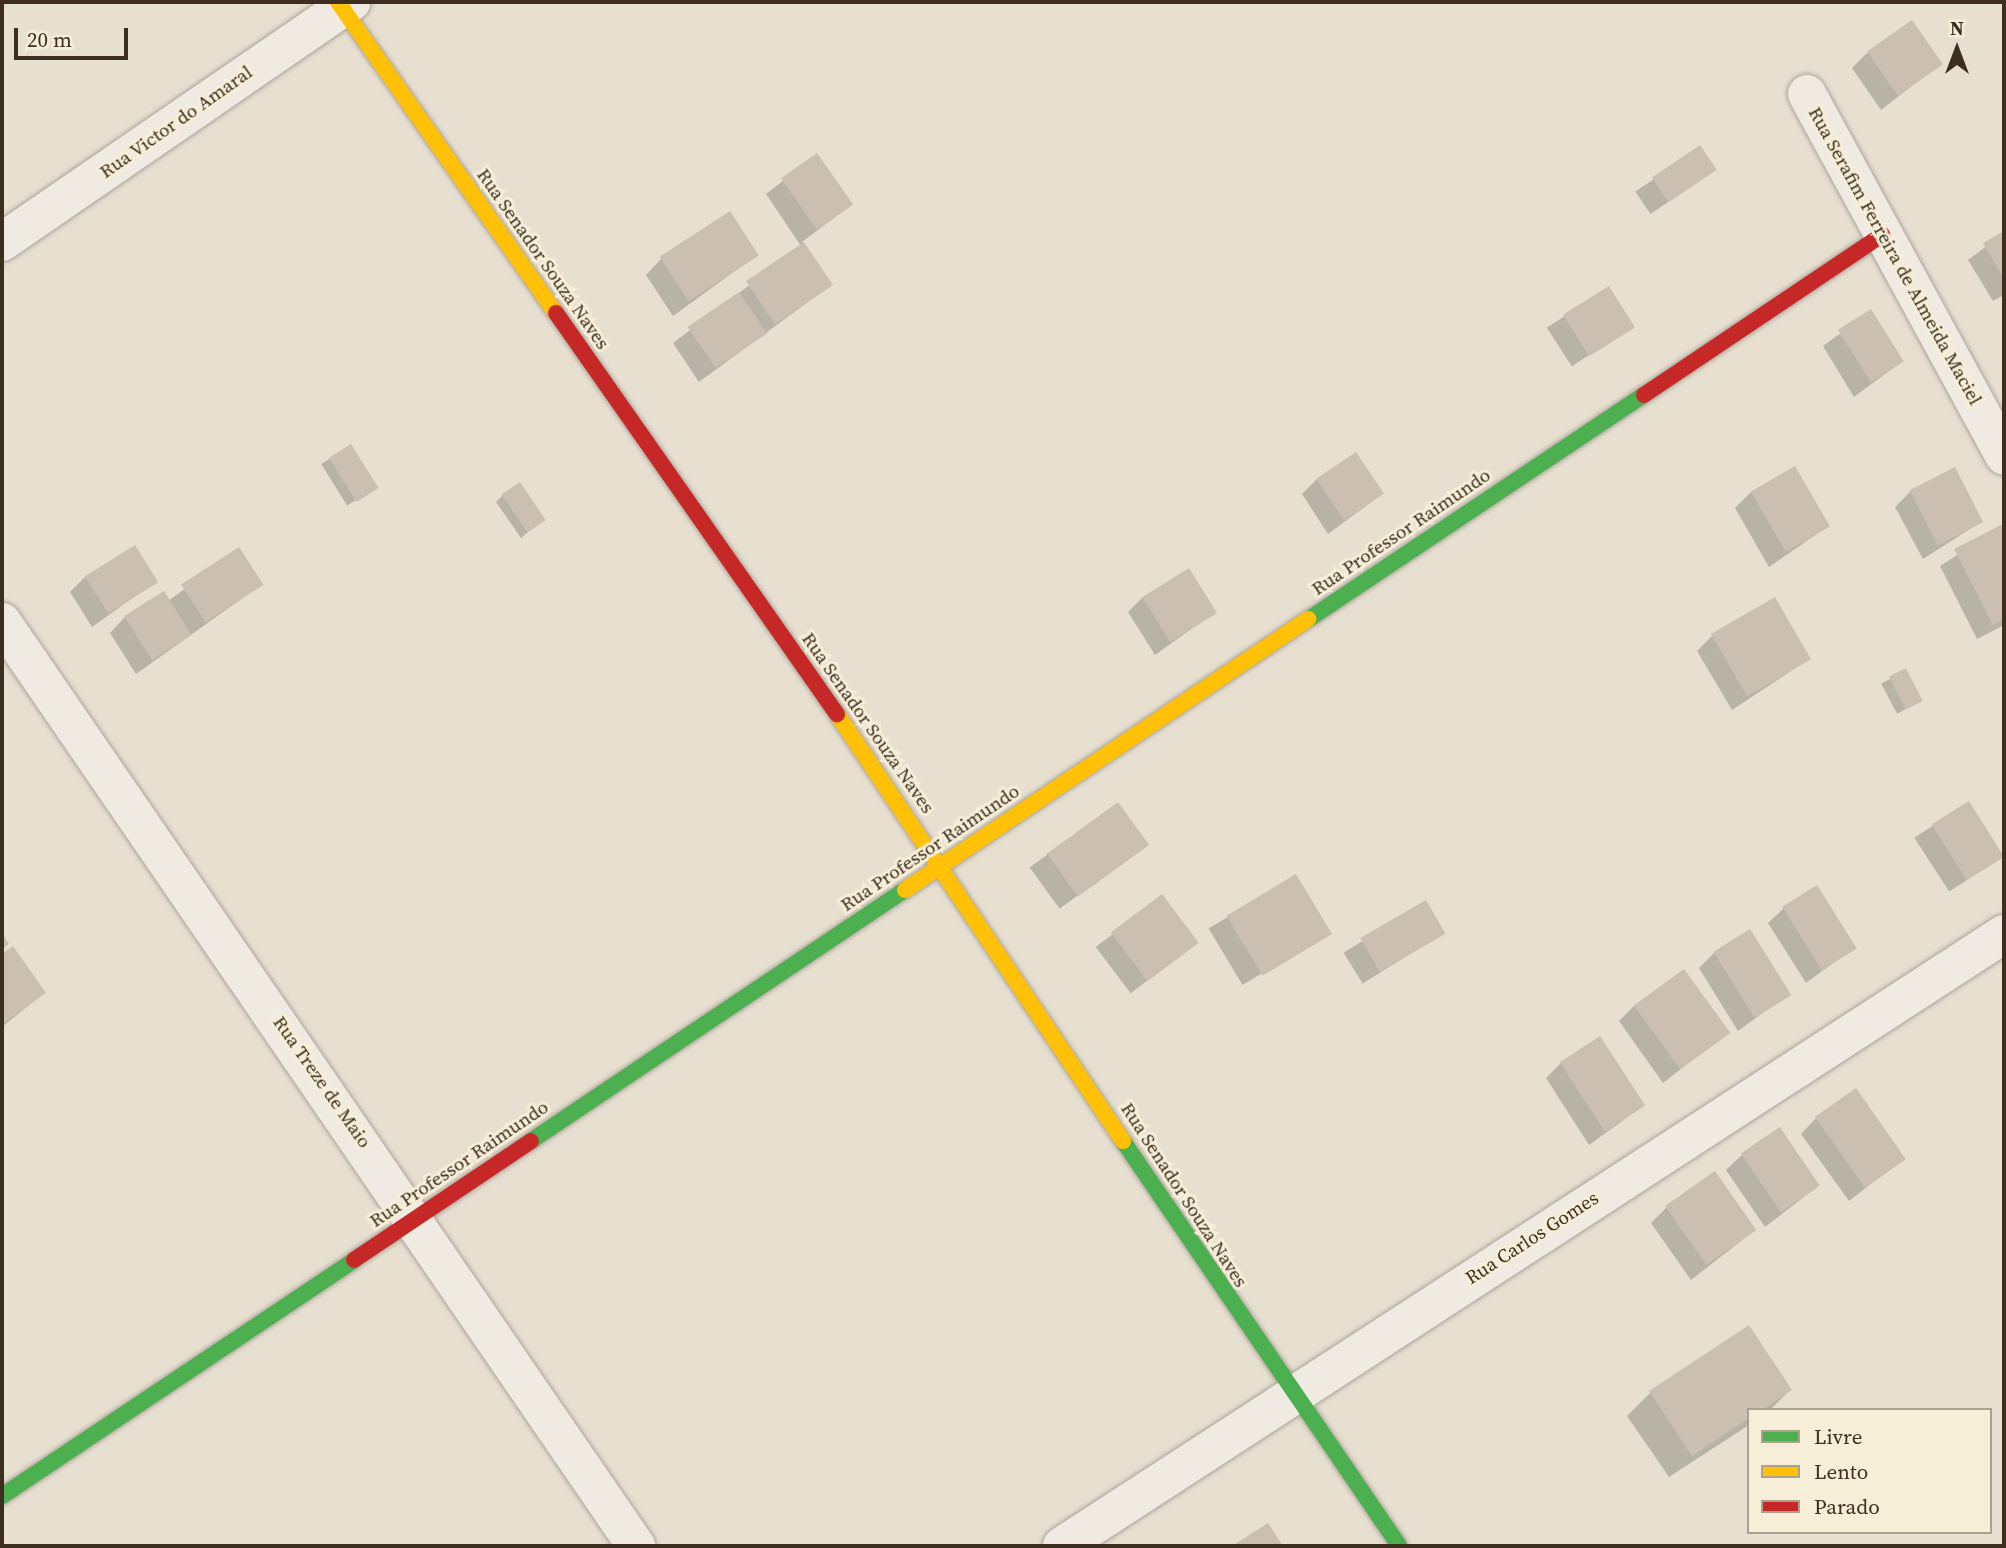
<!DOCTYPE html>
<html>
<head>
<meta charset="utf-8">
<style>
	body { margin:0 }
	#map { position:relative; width:2006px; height:1548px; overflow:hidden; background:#e7e0d1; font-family:"Source Serif 4",serif }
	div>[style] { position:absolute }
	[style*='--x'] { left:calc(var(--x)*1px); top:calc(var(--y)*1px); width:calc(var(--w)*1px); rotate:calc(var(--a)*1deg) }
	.shadow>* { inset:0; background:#0003; transform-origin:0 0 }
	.building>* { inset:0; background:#cbbfb2; transform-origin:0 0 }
	.roads { filter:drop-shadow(0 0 2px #ada599) drop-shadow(0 0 2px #ada599) }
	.street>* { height:38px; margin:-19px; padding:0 19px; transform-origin:19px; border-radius:19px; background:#efebe3 }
	.fast>* { height:16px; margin:-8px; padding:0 8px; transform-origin:8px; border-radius:8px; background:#4caf50 }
	.slow>* { height:16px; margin:-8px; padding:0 8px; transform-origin:8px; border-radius:8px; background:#ffc107 }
	.jam>* { height:16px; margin:-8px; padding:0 8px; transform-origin:8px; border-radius:8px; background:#c62828 }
	span { translate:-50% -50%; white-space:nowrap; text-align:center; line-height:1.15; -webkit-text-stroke:6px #f7eed8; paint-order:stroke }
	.street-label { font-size:19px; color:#3d2e20 }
	.frame { position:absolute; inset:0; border:4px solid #3d2e20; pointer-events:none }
	.legend { position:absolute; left:1747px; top:1408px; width:245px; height:126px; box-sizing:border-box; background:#f7eed8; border:2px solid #ada18e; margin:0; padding:9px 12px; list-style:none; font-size:21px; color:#3d2e20 }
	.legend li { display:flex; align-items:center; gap:14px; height:35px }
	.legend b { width:35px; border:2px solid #ada18e }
	.north { position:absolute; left:1922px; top:14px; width:70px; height:70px; -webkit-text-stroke:5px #f7eed8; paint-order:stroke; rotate:0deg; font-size:19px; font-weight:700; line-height:28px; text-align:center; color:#3d2e20 }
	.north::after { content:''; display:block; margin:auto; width:24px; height:32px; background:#3d2e20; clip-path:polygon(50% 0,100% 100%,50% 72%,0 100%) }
	.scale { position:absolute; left:14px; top:28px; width:114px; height:32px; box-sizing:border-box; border:4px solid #3d2e20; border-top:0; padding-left:9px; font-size:21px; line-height:24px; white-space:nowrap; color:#3d2e20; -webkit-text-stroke:5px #f7eed8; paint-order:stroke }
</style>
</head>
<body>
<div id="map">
	<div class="shadow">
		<i style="clip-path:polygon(1867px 53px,1940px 64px,1881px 110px,1852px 68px)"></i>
		<i style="left:1700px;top:148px;width:27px;height:78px;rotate:56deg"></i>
		<i style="clip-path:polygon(817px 155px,851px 205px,802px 242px,831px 285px,699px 382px,673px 343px,801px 246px,766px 194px)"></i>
		<i style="clip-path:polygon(2004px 233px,2004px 295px,1993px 301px,1968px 260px)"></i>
		<i style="clip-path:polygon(757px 255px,673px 316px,646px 275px,661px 259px)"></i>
		<i style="left:1608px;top:288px;width:46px;height:73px;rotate:57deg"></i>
		<i style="clip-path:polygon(1871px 311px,1901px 362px,1854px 397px,1823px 346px)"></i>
		<i style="left:350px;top:446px;width:49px;height:34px;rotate:58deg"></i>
		<i style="clip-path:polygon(1317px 479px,1382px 494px,1328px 534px,1302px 494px)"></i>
		<i style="clip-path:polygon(1911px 491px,1981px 522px,1923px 559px,1895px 507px)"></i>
		<i style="clip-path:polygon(1751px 492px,1827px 527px,1769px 567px,1735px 508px)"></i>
		<i style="clip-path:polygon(503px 495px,544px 519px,521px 538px,496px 502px)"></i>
		<i style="clip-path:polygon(2003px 526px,2004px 625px,1977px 639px,1940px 566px)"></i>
		<i style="clip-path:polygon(238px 550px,261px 585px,136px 674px,110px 633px,125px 617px,168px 601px)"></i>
		<i style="clip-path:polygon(85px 577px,155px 582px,92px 627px,70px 592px)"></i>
		<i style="clip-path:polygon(1143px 597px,1215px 612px,1155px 655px,1128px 612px)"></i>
		<i style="clip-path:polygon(1712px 636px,1809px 659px,1732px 710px,1697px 651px)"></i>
		<i style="left:1905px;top:671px;width:34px;height:27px;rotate:62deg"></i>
		<i style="left:1968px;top:803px;width:64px;height:64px;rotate:57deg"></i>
		<i style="left:1117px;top:804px;width:51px;height:108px;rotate:54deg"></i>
		<i style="left:1296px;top:876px;width:66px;height:102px;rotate:59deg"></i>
		<i style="left:1162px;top:897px;width:58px;height:83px;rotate:53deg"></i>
		<i style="left:1425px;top:902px;width:36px;height:96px;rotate:58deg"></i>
		<i style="clip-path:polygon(1784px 908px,1855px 947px,1806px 983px,1768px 923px)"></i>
		<i style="clip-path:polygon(13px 949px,44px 993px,2px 1027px,2px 956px)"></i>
		<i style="clip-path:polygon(1714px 953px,1789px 994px,1738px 1031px,1699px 968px)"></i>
		<i style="clip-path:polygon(1634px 1006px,1727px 1033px,1663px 1083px,1619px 1021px)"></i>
		<i style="clip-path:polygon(1561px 1063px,1643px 1106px,1589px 1145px,1546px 1078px)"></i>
		<i style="clip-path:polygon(1816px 1118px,1904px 1158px,1849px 1201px,1801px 1134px)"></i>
		<i style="clip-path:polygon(1742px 1155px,1818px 1186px,1765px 1227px,1726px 1170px)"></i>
		<i style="clip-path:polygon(1667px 1207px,1755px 1230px,1691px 1280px,1651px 1223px)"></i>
		<i style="clip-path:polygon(1790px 1390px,1770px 1410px,1749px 1410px,1749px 1425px,1669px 1477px,1627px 1416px,1651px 1392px)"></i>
	</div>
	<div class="building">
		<i style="left:1912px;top:20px;width:54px;height:55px;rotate:55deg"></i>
		<i style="left:1700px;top:145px;width:30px;height:58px;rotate:56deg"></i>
		<i style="left:817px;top:153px;width:63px;height:44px;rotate:55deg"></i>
		<i style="left:730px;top:211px;width:53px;height:84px;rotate:57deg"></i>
		<i style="clip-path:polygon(2004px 231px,2004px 279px,1983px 243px)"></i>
		<i style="left:804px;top:242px;width:52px;height:70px;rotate:56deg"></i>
		<i style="left:1609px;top:286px;width:49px;height:54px;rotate:58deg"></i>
		<i style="left:739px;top:292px;width:50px;height:62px;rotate:56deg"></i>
		<i style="left:1871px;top:309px;width:62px;height:39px;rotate:58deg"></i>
		<i style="left:351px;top:444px;width:52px;height:26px;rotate:58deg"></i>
		<i style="left:1356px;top:452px;width:50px;height:48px;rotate:56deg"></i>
		<i style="left:1795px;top:466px;width:70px;height:51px;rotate:60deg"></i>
		<i style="left:1955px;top:467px;width:62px;height:51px;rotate:63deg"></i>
		<i style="left:520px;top:482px;width:46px;height:22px;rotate:56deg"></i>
		<i style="clip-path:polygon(2003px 524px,2004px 619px,1993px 625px,1954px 549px)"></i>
		<i style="left:135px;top:545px;width:44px;height:59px;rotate:58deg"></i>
		<i style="left:239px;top:547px;width:45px;height:69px;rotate:57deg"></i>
		<i style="left:1189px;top:568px;width:53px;height:55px;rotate:58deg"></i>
		<i style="left:164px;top:591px;width:52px;height:47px;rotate:58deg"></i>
		<i style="left:1775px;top:597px;width:72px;height:74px;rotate:60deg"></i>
		<i style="left:1906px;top:668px;width:37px;height:19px;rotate:63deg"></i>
		<i style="left:1969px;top:801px;width:66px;height:44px;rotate:58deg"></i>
		<i style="left:1118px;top:802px;width:53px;height:88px;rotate:54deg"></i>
		<i style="left:1296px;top:874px;width:70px;height:81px;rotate:59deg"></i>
		<i style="left:1817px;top:885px;width:75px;height:41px;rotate:58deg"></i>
		<i style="left:1162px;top:894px;width:61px;height:64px;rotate:53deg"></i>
		<i style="left:1426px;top:900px;width:39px;height:76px;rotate:60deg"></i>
		<i style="left:1750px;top:929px;width:78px;height:43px;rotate:58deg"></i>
		<i style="clip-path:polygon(2px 933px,9px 944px,2px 949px)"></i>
		<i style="clip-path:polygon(13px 946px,46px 993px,2px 1024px,2px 954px)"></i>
		<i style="left:1684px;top:969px;width:79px;height:62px;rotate:54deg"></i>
		<i style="left:1600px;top:1036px;width:83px;height:48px;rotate:57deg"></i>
		<i style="left:1856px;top:1088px;width:87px;height:50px;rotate:55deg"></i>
		<i style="left:1780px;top:1127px;width:71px;height:47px;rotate:56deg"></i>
		<i style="left:1715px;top:1171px;width:72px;height:61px;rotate:55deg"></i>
		<i style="clip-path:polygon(1749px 1325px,1792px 1390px,1762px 1410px,1749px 1410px,1749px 1418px,1692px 1456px,1649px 1391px)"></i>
		<i style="clip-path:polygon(1268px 1523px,1283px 1546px,1232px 1546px)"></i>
	</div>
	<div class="roads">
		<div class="street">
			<i style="--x:1807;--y:94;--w:412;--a:61.4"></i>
			<i style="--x:2;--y:242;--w:424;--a:-34.5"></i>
			<i style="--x:2;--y:622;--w:1121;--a:55.54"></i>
			<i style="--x:1062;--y:1546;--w:1123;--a:-33.01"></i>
		</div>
		<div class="fast">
			<i style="--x:1309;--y:619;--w:403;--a:-33.8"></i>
			<i style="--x:531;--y:1141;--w:450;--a:-33.9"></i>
			<i style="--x:1123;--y:1141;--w:490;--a:55.7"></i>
			<i style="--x:2;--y:1496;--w:424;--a:-33.8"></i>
		</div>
		<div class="slow">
			<i style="--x:338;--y:2;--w:380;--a:55"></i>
			<i style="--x:837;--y:714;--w:514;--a:56.19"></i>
			<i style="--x:905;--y:890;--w:486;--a:-33.9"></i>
		</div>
		<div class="jam">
			<i style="--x:556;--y:313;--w:490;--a:55"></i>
			<i style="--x:1644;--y:395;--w:287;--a:-33.9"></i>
			<i style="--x:354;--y:1260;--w:213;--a:-33.9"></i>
		</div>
	</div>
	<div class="street-label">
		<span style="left:176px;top:122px;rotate:-35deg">Rua Victor do Amaral</span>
		<span style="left:1895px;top:256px;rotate:61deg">Rua Serafim Ferreira de Almeida Maciel</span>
		<span style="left:543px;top:259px;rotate:55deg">Rua Senador Souza Naves</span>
		<span style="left:1401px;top:532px;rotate:-34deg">Rua Professor Raimundo</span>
		<span style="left:868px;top:723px;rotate:55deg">Rua Senador Souza Naves</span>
		<span style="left:930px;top:848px;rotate:-34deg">Rua Professor Raimundo</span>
		<span style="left:322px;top:1082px;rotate:55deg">Rua Treze de Maio</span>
		<span style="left:459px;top:1164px;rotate:-34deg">Rua Professor Raimundo</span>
		<span style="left:1184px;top:1195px;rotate:57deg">Rua Senador Souza Naves</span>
		<span style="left:1532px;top:1238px;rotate:-33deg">Rua Carlos Gomes</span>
	</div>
	<div class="frame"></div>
	<ul class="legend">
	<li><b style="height:9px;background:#4caf50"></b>Livre</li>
	<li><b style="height:9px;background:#ffc107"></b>Lento</li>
	<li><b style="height:9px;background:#c62828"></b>Parado</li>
	</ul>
	<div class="north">N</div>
	<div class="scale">20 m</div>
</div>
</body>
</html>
